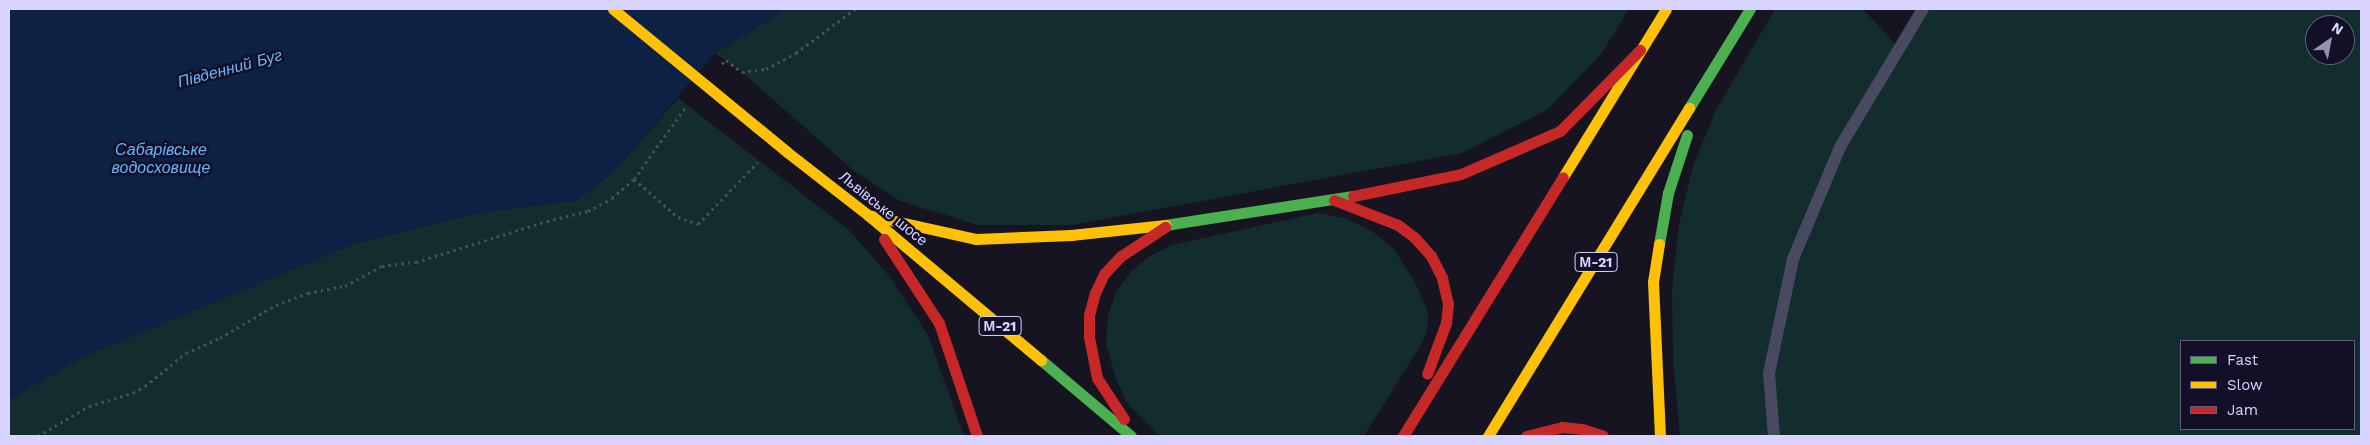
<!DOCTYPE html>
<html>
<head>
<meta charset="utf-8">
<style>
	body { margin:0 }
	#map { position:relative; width:2370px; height:445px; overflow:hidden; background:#161421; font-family:"Work Sans",sans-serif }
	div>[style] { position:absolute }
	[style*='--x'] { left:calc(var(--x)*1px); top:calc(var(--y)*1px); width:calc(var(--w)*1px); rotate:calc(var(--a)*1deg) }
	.green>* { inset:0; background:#132c2d }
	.water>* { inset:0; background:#0d2144 }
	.path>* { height:3px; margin-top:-1.5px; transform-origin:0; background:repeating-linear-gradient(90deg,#44505f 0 2.5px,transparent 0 6.5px) }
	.lane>* { height:12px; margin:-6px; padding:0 6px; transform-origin:6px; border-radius:6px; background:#4a4962 }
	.fast>* { height:11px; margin:-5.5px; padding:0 5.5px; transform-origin:5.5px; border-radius:5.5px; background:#4caf50 }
	.slow>* { height:11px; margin:-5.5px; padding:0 5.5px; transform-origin:5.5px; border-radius:5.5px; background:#ffc107 }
	.jam>* { height:11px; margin:-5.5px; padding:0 5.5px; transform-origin:5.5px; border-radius:5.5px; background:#c62828 }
	.slow-bridge>* { height:11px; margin:-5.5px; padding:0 5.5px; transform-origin:5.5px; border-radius:5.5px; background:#ffc107 }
	span { translate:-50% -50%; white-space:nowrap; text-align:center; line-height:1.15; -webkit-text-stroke:5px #130f26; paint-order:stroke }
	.shield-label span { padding:1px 4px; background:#130f26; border:1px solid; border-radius:4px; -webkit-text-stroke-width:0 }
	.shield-label { font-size:14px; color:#d9d4ff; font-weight:700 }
	.street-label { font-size:15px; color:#d9d4ff }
	.water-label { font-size:16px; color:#62b6ff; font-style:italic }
	.frame { position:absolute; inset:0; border:10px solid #d9d4ff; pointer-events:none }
	.legend { position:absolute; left:2180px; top:340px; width:175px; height:90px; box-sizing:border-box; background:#130f26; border:1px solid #625e7d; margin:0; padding:6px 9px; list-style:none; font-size:15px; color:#d9d4ff }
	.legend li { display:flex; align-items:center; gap:10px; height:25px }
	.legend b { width:25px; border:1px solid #625e7d }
	.north { position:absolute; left:2305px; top:15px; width:50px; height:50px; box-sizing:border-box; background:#130f26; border:1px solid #625e7d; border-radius:50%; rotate:33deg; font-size:14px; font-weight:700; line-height:20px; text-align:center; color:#d9d4ff }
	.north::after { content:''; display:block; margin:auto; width:18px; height:22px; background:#9591b1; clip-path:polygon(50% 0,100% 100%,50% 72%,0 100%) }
</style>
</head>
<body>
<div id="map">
	<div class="green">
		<i style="clip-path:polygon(786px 9px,1629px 9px,1601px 54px,1547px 110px,1462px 153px,1071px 225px,978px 225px,900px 201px,854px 171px,742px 72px,715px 53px)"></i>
		<i style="clip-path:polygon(evenodd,1775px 9px,1863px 9px,1899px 48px,1926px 9px,2361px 9px,2361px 436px,1680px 436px,1673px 360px,1672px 289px,1679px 224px,1693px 166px,1716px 110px,1775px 9px,2315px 25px,2345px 25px,2345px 55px,2315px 55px,2315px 25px,1775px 9px,2181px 341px,2354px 341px,2354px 429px,2181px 429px,2181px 341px)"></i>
		<i style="clip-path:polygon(678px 98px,849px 230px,890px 277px,928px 335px,964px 436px,9px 436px,9px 400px,82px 357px,214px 302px,353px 244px,477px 213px,577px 200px,613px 172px)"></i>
		<i style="clip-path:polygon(1318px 213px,1345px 218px,1372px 231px,1394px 249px,1415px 282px,1428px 312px,1427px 332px,1419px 348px,1364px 436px,1160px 436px,1127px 403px,1117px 381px,1106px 345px,1108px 316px,1116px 292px,1131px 272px,1148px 257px,1172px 245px)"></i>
	</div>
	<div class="water">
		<i style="clip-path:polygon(9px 9px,786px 9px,715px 53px,613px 172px,577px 200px,477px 213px,353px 244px,82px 357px,9px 400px)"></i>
	</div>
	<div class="path">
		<i style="--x:722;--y:64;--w:6;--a:-45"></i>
		<i style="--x:726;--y:60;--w:20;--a:37"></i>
		<i style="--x:742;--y:72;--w:24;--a:-7"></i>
		<i style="--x:766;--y:69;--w:34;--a:-28"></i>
		<i style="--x:796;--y:53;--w:74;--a:-36.7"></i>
		<i style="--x:634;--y:179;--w:91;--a:-54.4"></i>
		<i style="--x:38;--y:436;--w:59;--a:-30.5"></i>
		<i style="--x:89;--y:406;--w:46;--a:-16.5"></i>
		<i style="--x:133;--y:393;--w:14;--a:-30"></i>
		<i style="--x:145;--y:386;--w:53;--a:-38.8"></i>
		<i style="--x:186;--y:353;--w:37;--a:-24"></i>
		<i style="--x:220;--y:338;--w:65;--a:-30.5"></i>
		<i style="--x:276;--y:305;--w:34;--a:-21"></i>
		<i style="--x:308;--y:293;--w:38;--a:-11"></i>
		<i style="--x:345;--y:286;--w:42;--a:-28.4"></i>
		<i style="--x:382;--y:266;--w:34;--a:-7"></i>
		<i style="--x:416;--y:262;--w:137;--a:-17.4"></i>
		<i style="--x:547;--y:221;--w:42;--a:-13.7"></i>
		<i style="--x:588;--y:211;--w:27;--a:-28"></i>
		<i style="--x:612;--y:198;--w:29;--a:-41"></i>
		<i style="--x:634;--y:179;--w:58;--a:40.8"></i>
		<i style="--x:678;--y:217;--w:21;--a:19"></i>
		<i style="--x:698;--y:224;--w:86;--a:-45.9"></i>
	</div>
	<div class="lane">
		<i style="--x:1774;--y:436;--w:63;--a:-94.5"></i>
		<i style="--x:1769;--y:373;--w:116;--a:-78.1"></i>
		<i style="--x:1793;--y:259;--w:121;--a:-67.2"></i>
		<i style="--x:1840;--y:147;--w:161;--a:-59"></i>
	</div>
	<div class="fast">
		<i style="--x:1689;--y:108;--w:116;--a:-58.4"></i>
		<i style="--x:1165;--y:225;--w:190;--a:-8.8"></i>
		<i style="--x:1659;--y:244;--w:52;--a:-80"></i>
		<i style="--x:1668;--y:193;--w:61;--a:-71.9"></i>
		<i style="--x:1041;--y:360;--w:118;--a:40.2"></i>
	</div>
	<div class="slow">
		<i style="--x:787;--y:152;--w:103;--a:37.9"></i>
		<i style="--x:868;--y:215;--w:226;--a:40"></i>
		<i style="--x:1563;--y:177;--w:197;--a:-58.5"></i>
		<i style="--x:868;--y:215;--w:111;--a:12.5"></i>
		<i style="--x:976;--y:239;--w:95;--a:-2.4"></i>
		<i style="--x:1071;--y:235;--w:95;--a:-6.1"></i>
		<i style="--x:1659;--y:244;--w:38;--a:99"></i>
		<i style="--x:1653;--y:282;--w:154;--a:87.4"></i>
		<i style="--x:1488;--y:436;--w:385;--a:-58.5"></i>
	</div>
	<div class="jam">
		<i style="--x:1353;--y:196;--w:110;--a:-11.5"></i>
		<i style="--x:1461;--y:174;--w:108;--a:-23.5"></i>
		<i style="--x:1560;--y:131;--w:114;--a:-45.4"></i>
		<i style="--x:1334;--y:200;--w:69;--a:21.3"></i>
		<i style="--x:1398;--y:225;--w:21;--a:37"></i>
		<i style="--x:1415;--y:238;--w:24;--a:48"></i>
		<i style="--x:1431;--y:256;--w:25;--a:63"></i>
		<i style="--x:1442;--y:278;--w:27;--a:77"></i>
		<i style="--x:1448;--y:304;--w:19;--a:96"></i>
		<i style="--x:1446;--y:323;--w:54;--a:110.4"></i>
		<i style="--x:884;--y:239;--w:100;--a:56.8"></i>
		<i style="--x:939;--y:323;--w:119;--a:71.4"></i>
		<i style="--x:1124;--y:419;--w:49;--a:-123.4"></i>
		<i style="--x:1097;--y:378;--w:42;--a:-101"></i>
		<i style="--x:1089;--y:337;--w:22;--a:-90"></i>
		<i style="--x:1089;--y:315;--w:23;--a:-75"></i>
		<i style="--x:1095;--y:293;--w:21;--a:-65"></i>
		<i style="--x:1104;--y:274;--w:25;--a:-47"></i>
		<i style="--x:1121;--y:256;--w:53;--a:-33.4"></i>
		<i style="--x:1403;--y:436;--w:304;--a:-58.3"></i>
		<i style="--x:1526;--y:436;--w:37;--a:-14"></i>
		<i style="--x:1562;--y:427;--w:20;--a:6"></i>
		<i style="--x:1582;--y:429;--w:22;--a:18"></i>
	</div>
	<div class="slow-bridge">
		<i style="--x:613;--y:9;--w:225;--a:39.4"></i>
	</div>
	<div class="shield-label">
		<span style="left:1596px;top:262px">М-21</span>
		<span style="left:1000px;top:326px">М-21</span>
	</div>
	<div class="street-label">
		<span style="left:883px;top:209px;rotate:39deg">Львівське шосе</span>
	</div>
	<div class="water-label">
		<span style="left:230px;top:69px;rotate:-15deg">Південний Буг</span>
		<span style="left:161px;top:159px">Сабарівське<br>водосховище</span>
	</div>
	<div class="frame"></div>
	<ul class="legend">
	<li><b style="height:6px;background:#4caf50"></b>Fast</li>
	<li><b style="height:6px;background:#ffc107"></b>Slow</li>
	<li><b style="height:6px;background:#c62828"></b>Jam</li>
	</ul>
	<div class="north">N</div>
</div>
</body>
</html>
